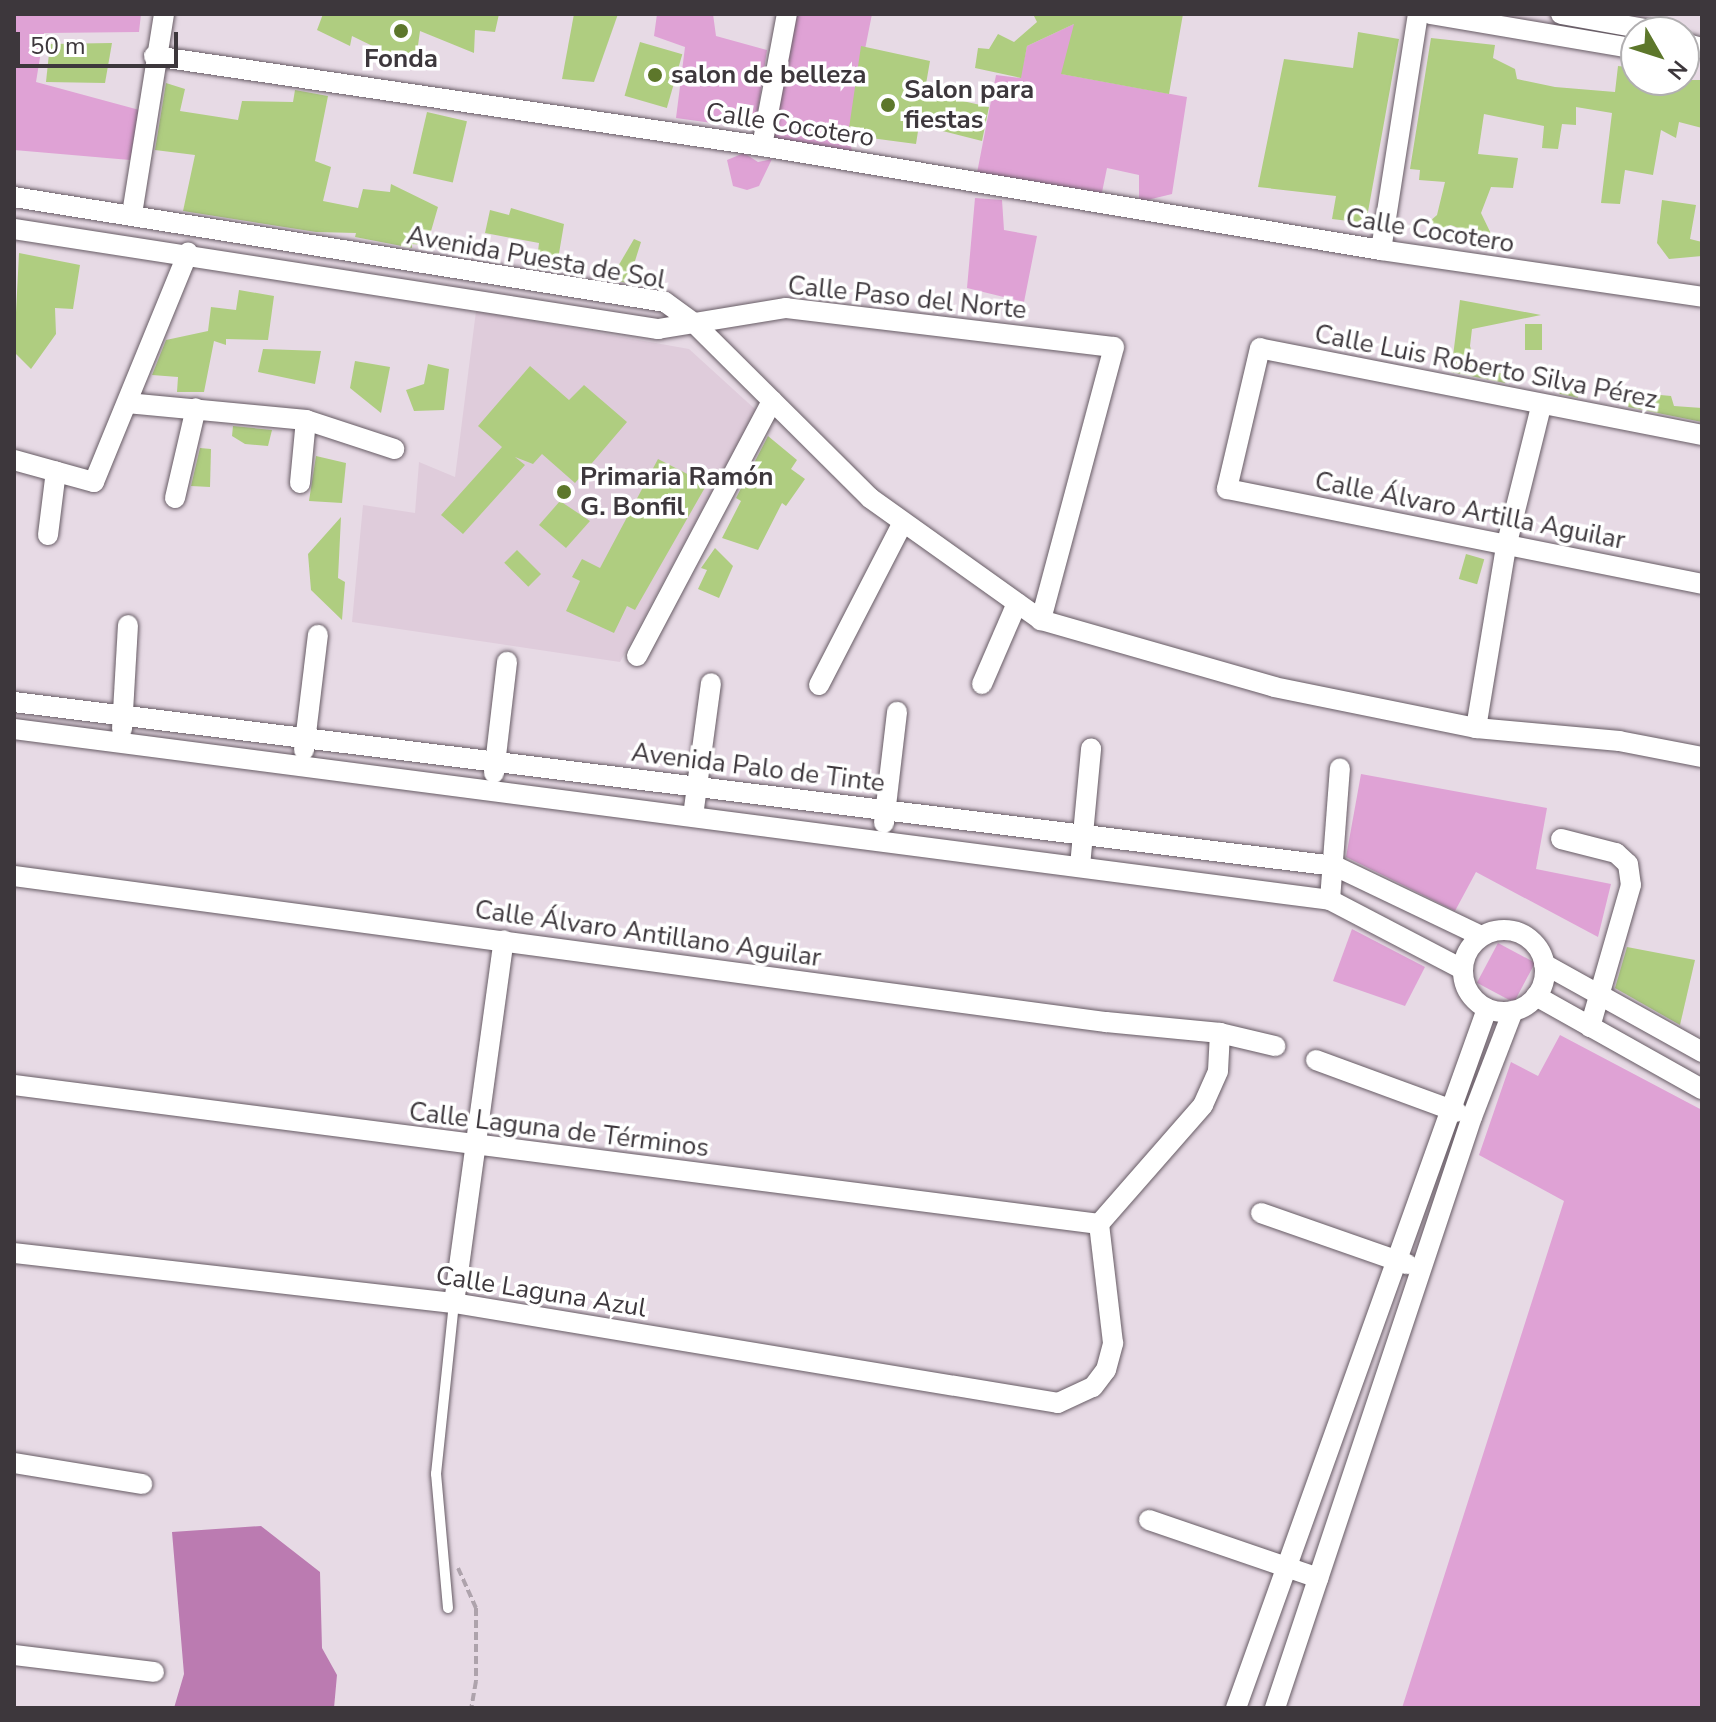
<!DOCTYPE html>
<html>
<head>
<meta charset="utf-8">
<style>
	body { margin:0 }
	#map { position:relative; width:1716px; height:1722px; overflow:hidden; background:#e7dae5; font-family:"Nunito Sans",sans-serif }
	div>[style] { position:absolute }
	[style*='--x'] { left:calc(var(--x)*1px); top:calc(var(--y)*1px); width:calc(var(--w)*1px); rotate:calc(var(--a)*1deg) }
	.built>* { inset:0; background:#dfccdb }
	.green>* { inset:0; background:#dfa2d5; transform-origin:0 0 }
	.water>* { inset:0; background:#bb7bb1 }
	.building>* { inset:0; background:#afcd80; transform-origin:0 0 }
	.path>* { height:4px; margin-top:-2px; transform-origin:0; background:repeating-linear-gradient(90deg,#aea3ac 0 8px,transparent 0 12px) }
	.roads { filter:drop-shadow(0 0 2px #675c65) drop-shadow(0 0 2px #675c65) }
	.service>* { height:10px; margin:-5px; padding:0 5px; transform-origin:5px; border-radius:5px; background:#fff }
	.minor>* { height:20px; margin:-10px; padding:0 10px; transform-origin:10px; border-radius:10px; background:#fff }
	.minor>.ring { margin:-10px; padding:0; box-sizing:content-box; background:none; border:20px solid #fff; border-radius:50% }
	.dots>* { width:22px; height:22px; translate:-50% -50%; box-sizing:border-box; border:4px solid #fff; border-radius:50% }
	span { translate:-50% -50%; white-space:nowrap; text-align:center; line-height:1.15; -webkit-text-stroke:7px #fff; paint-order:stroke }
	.poi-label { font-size:26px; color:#3d373c; font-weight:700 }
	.left { translate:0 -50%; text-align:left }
	.street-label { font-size:26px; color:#3d373c }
	.frame { position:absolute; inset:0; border:16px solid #3d373c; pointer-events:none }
	.north { position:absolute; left:1620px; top:16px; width:80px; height:80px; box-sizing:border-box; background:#fff; border:2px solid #b1afb1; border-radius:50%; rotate:129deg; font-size:22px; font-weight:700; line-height:32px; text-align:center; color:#3d373c }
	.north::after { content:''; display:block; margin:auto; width:28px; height:36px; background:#5d772b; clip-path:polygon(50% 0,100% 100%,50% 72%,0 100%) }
	.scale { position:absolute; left:16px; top:32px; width:162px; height:36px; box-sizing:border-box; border:4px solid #3d373c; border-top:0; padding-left:10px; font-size:24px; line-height:28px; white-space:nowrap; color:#3d373c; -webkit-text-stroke:6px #fff; paint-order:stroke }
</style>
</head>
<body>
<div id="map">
	<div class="built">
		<i style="clip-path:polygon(476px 311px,689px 349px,756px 410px,620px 662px,352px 622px,363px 505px,415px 513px,419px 462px,455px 477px)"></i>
	</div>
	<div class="green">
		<i style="clip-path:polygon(14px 14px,141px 14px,139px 32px,44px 33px,36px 82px,143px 111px,130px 160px,14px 150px)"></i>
		<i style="clip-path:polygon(657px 14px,713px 14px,716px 36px,767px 50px,755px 129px,676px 118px,685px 47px,654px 36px)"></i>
		<i style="clip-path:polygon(788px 14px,872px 14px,848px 135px,854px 158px,763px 145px)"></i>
		<i style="clip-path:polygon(1076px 23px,1062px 74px,1187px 97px,1172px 194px,1139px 202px,1139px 175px,1107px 168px,1101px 197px,977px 173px,996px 75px,1020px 78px,1027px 46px)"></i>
		<i style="clip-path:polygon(744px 153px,758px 162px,772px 159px,759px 186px,747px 190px,733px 186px,727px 160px)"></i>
		<i style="clip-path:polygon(975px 198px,1002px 200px,1004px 230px,1037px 236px,1024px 302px,967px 288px)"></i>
		<i style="clip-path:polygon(1361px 774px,1547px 808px,1536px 869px,1611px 884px,1598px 937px,1476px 872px,1455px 911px,1346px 857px)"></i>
		<i style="clip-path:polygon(1352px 929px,1425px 967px,1405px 1006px,1333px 981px)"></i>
		<i style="left:1498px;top:943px;width:42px;height:45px;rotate:28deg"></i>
		<i style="clip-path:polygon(1560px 1035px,1702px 1110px,1702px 1708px,1402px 1708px,1564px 1201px,1479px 1155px,1511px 1062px,1538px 1076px)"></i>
	</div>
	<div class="water">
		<i style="clip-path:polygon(261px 1526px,320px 1572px,322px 1648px,337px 1675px,334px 1708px,174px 1708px,184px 1674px,172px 1532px)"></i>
	</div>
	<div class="building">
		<i style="clip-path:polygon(323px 14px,499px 14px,495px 32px,475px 30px,474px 53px,420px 31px,416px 60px,389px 54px,352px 36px,350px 46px,317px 30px)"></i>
		<i style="clip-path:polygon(574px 14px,618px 14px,594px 82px,562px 79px)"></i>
		<i style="clip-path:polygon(1033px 14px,1183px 14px,1169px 94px,1061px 74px,1074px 24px,1027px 46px,1021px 78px,975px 68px,978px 48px,989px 49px,998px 34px,1014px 42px,1037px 22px)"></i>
		<i style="clip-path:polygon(1358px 32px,1399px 39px,1366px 223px,1332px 219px,1336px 196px,1258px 187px,1284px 59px,1353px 68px)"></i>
		<i style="clip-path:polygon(1431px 38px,1495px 45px,1493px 58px,1515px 69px,1517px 79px,1555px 87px,1615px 92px,1618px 66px,1636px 68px,1636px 80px,1702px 80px,1702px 128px,1679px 122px,1676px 138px,1661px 130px,1653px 175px,1625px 170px,1620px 204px,1601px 203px,1612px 113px,1576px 107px,1576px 125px,1562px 124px,1558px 149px,1542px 148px,1544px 126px,1484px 114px,1478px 154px,1518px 158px,1513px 188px,1491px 187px,1481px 213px,1494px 240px,1450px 225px,1440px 234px,1429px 222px,1437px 215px,1445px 182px,1419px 180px,1420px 170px,1410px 169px)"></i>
		<i style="left:640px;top:42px;width:44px;height:56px;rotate:16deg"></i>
		<i style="clip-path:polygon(112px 43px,105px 83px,46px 82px,50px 44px)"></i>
		<i style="clip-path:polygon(861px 46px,930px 61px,926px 84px,942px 88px,941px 96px,989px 107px,982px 141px,919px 125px,916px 144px,848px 135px)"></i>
		<i style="clip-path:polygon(166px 83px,185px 89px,180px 111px,238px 120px,242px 101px,293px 102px,295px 90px,328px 96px,315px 161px,331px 167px,323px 201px,358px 208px,363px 189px,390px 192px,391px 184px,438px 207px,427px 245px,412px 244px,412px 248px,355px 237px,356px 233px,316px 232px,183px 211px,195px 155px,155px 150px)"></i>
		<i style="left:427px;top:112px;width:41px;height:63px;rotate:13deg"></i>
		<i style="clip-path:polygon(1662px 200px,1696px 205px,1690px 239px,1702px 242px,1702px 256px,1669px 259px,1657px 243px)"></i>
		<i style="clip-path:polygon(511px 208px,564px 224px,556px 271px,536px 268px,539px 243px,485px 233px,490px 210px,509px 215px)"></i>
		<i style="clip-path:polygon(634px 239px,641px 242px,628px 283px,610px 280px)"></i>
		<i style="clip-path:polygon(19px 253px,80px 265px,73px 309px,55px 308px,56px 334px,31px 369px,14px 352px)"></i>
		<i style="clip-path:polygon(239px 290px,274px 296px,268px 340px,226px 339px,226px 345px,214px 341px,204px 392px,177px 392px,178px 377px,152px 375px,166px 340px,208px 331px,211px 307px,236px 310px)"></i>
		<i style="clip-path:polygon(1460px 300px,1541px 315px,1472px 329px,1470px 346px,1476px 366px,1507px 375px,1505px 383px,1451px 372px)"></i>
		<i style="left:1525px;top:324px;width:17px;height:26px"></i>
		<i style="clip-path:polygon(263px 349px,321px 351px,315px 384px,258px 372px)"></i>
		<i style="clip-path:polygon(355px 361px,390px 367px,381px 413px,350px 388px)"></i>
		<i style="clip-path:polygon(428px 364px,449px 369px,444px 410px,414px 411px,406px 390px,424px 384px)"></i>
		<i style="clip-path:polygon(530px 366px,569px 400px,584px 385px,627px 422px,575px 483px,542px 454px,533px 464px,515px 457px,525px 465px,463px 534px,441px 515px,502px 447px,478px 426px)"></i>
		<i style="left:1562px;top:381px;width:19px;height:13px;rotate:12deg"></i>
		<i style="clip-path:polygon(1629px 392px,1671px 396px,1674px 406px,1702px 408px,1702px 422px,1628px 407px)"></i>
		<i style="clip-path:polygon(233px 426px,272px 430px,268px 446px,245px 444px,232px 436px)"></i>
		<i style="clip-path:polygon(768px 436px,797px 460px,791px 469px,805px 479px,786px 506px,782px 503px,758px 550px,722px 538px,741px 501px,736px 498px)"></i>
		<i style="clip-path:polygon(200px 448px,211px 449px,210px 487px,191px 486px)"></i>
		<i style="clip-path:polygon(316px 456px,346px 463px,342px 503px,309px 501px)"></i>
		<i style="clip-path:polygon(658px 459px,707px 484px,635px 610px,627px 606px,614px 633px,566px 611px,580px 581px,572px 577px,582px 559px,600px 568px)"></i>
		<i style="clip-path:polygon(560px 501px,590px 521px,566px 548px,539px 525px)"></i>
		<i style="clip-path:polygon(341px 517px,338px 578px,345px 582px,342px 620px,311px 590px,308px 554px)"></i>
		<i style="clip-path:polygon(715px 548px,733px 566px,719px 598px,698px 589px,707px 570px,701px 568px)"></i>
		<i style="left:517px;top:550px;width:34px;height:18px;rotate:45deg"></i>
		<i style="left:1466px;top:554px;width:19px;height:26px;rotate:16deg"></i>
		<i style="clip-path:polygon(1627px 947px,1695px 960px,1680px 1025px,1615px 988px)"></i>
	</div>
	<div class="path">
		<i style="--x:458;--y:1568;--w:44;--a:65.8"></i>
		<i style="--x:476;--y:1608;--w:73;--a:90"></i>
		<i style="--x:476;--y:1681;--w:27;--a:100"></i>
	</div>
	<div class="roads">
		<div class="service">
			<i style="--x:448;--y:1608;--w:135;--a:-95.1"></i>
			<i style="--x:436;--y:1474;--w:172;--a:-84"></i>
		</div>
		<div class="minor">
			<i style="--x:1430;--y:14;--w:209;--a:9.6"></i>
			<i style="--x:1561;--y:14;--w:103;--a:10.1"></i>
			<i style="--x:1684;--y:43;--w:19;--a:16"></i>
			<i style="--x:154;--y:56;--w:615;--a:8.42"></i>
			<i style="--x:762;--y:146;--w:628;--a:9.54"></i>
			<i style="--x:1381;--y:250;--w:324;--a:8.3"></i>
			<i style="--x:762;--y:146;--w:134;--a:-79.3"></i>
			<i style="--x:14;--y:197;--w:659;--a:9.16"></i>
			<i style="--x:665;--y:302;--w:37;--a:36"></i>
			<i style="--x:695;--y:324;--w:247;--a:44.8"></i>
			<i style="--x:870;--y:498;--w:210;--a:35.5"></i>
			<i style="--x:1041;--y:620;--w:242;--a:16"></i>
			<i style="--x:1274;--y:687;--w:206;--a:11.5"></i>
			<i style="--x:1476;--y:728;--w:144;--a:5.2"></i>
			<i style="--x:1619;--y:741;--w:85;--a:10.9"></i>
			<i style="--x:132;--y:214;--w:203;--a:-80.9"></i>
			<i style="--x:14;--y:229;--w:652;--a:8.83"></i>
			<i style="--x:658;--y:329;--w:130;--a:-9.3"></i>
			<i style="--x:786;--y:308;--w:330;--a:6.8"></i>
			<i style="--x:1114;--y:347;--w:283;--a:105"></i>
			<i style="--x:1381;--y:250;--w:239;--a:-81.1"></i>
			<i style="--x:127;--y:403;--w:180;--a:5.4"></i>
			<i style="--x:306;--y:420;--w:93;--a:18.2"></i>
			<i style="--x:1702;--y:435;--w:450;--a:-168.9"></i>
			<i style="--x:1260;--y:348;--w:145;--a:103.2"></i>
			<i style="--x:1227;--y:489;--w:484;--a:11.3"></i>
			<i style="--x:14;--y:460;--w:83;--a:15.4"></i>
			<i style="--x:94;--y:482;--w:248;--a:-67.7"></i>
			<i style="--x:300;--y:483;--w:63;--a:-84.6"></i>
			<i style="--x:175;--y:498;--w:92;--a:-76.9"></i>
			<i style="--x:48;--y:535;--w:64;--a:-82.9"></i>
			<i style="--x:637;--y:656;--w:289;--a:-62.1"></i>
			<i style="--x:982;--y:684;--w:88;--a:-66.6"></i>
			<i style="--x:819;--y:685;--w:183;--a:-62.7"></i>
			<i style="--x:14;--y:702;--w:1331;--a:7.08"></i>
			<i style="--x:1335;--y:866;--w:162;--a:25.6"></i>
			<i style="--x:1476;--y:728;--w:183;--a:-80.6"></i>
			<i style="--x:1506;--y:547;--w:144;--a:-76"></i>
			<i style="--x:14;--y:729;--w:1327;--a:7.4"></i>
			<i style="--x:1330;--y:900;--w:149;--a:27.6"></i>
			<i style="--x:122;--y:729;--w:104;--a:-86.7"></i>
			<i style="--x:304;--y:750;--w:116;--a:-83.1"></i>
			<i style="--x:494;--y:773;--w:112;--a:-83.3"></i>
			<i style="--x:693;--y:816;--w:134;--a:-82.3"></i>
			<i style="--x:884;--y:823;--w:112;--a:-83.3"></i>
			<i style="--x:1561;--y:839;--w:57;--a:14.3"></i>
			<i style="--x:1616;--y:853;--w:16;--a:43"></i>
			<i style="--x:1628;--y:864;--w:21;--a:82"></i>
			<i style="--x:1631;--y:885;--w:148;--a:106.1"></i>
			<i style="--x:1080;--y:866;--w:118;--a:-84.6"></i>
			<i style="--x:14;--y:876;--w:1102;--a:7.62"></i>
			<i style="--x:1106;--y:1022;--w:115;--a:5.5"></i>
			<i style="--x:1220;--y:1033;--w:57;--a:13.3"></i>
			<i style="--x:1330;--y:900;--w:132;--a:-85.7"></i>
			<i class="ring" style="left:1463px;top:930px;width:62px;height:62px"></i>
			<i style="--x:1544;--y:964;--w:181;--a:29.1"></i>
			<i style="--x:1536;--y:996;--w:190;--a:29.3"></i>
			<i style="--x:1316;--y:1060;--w:150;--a:20.2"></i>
			<i style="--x:14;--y:1085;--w:1094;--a:7.3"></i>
			<i style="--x:1261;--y:1213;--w:155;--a:19.3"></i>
			<i style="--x:1099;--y:1224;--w:158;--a:-48.8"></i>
			<i style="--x:1203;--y:1105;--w:37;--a:-66"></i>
			<i style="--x:1218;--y:1071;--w:38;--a:-87"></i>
			<i style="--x:14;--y:1253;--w:443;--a:6.5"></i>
			<i style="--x:454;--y:1303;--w:612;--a:9.4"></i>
			<i style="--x:1058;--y:1403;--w:38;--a:-25"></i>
			<i style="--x:1093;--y:1387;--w:21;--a:-53"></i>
			<i style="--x:1106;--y:1370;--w:28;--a:-75"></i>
			<i style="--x:1113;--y:1343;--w:120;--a:-96.7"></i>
			<i style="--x:454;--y:1303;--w:366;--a:-82.2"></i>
			<i style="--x:14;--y:1463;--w:130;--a:9.3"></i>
			<i style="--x:1149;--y:1520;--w:179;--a:18.9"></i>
			<i style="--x:14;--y:1655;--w:141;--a:6.9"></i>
			<i style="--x:1236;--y:1708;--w:743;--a:-70.25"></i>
			<i style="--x:1275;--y:1708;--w:623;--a:-71.57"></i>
			<i style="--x:1472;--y:1117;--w:114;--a:-68.9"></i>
		</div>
	</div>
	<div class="dots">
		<i style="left:401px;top:31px;background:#5d772b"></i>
		<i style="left:655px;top:75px;background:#5d772b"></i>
		<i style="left:888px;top:105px;background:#5d772b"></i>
		<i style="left:564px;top:492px;background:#5d772b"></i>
	</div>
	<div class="poi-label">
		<span style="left:401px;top:59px">Fonda</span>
		<span class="left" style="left:671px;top:75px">salon de belleza</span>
		<span class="left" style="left:904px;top:105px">Salon para<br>fiestas</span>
		<span class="left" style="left:580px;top:492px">Primaria Ramón<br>G. Bonfil</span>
	</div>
	<div class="street-label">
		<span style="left:790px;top:125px;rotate:9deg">Calle Cocotero</span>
		<span style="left:1430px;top:231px;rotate:9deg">Calle Cocotero</span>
		<span style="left:536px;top:258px;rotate:10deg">Avenida Puesta de Sol</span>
		<span style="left:907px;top:298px;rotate:6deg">Calle Paso del Norte</span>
		<span style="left:1486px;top:367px;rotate:11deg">Calle Luis Roberto Silva Pérez</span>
		<span style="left:1470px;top:511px;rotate:11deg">Calle Álvaro Artilla Aguilar</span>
		<span style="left:758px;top:768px;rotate:7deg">Avenida Palo de Tinte</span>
		<span style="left:648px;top:934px;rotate:8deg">Calle Álvaro Antillano Aguilar</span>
		<span style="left:559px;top:1130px;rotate:7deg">Calle Laguna de Términos</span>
		<span style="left:541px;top:1292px;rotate:9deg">Calle Laguna Azul</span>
	</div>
	<div class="frame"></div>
	<div class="north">N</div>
	<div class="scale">50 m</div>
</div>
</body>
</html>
